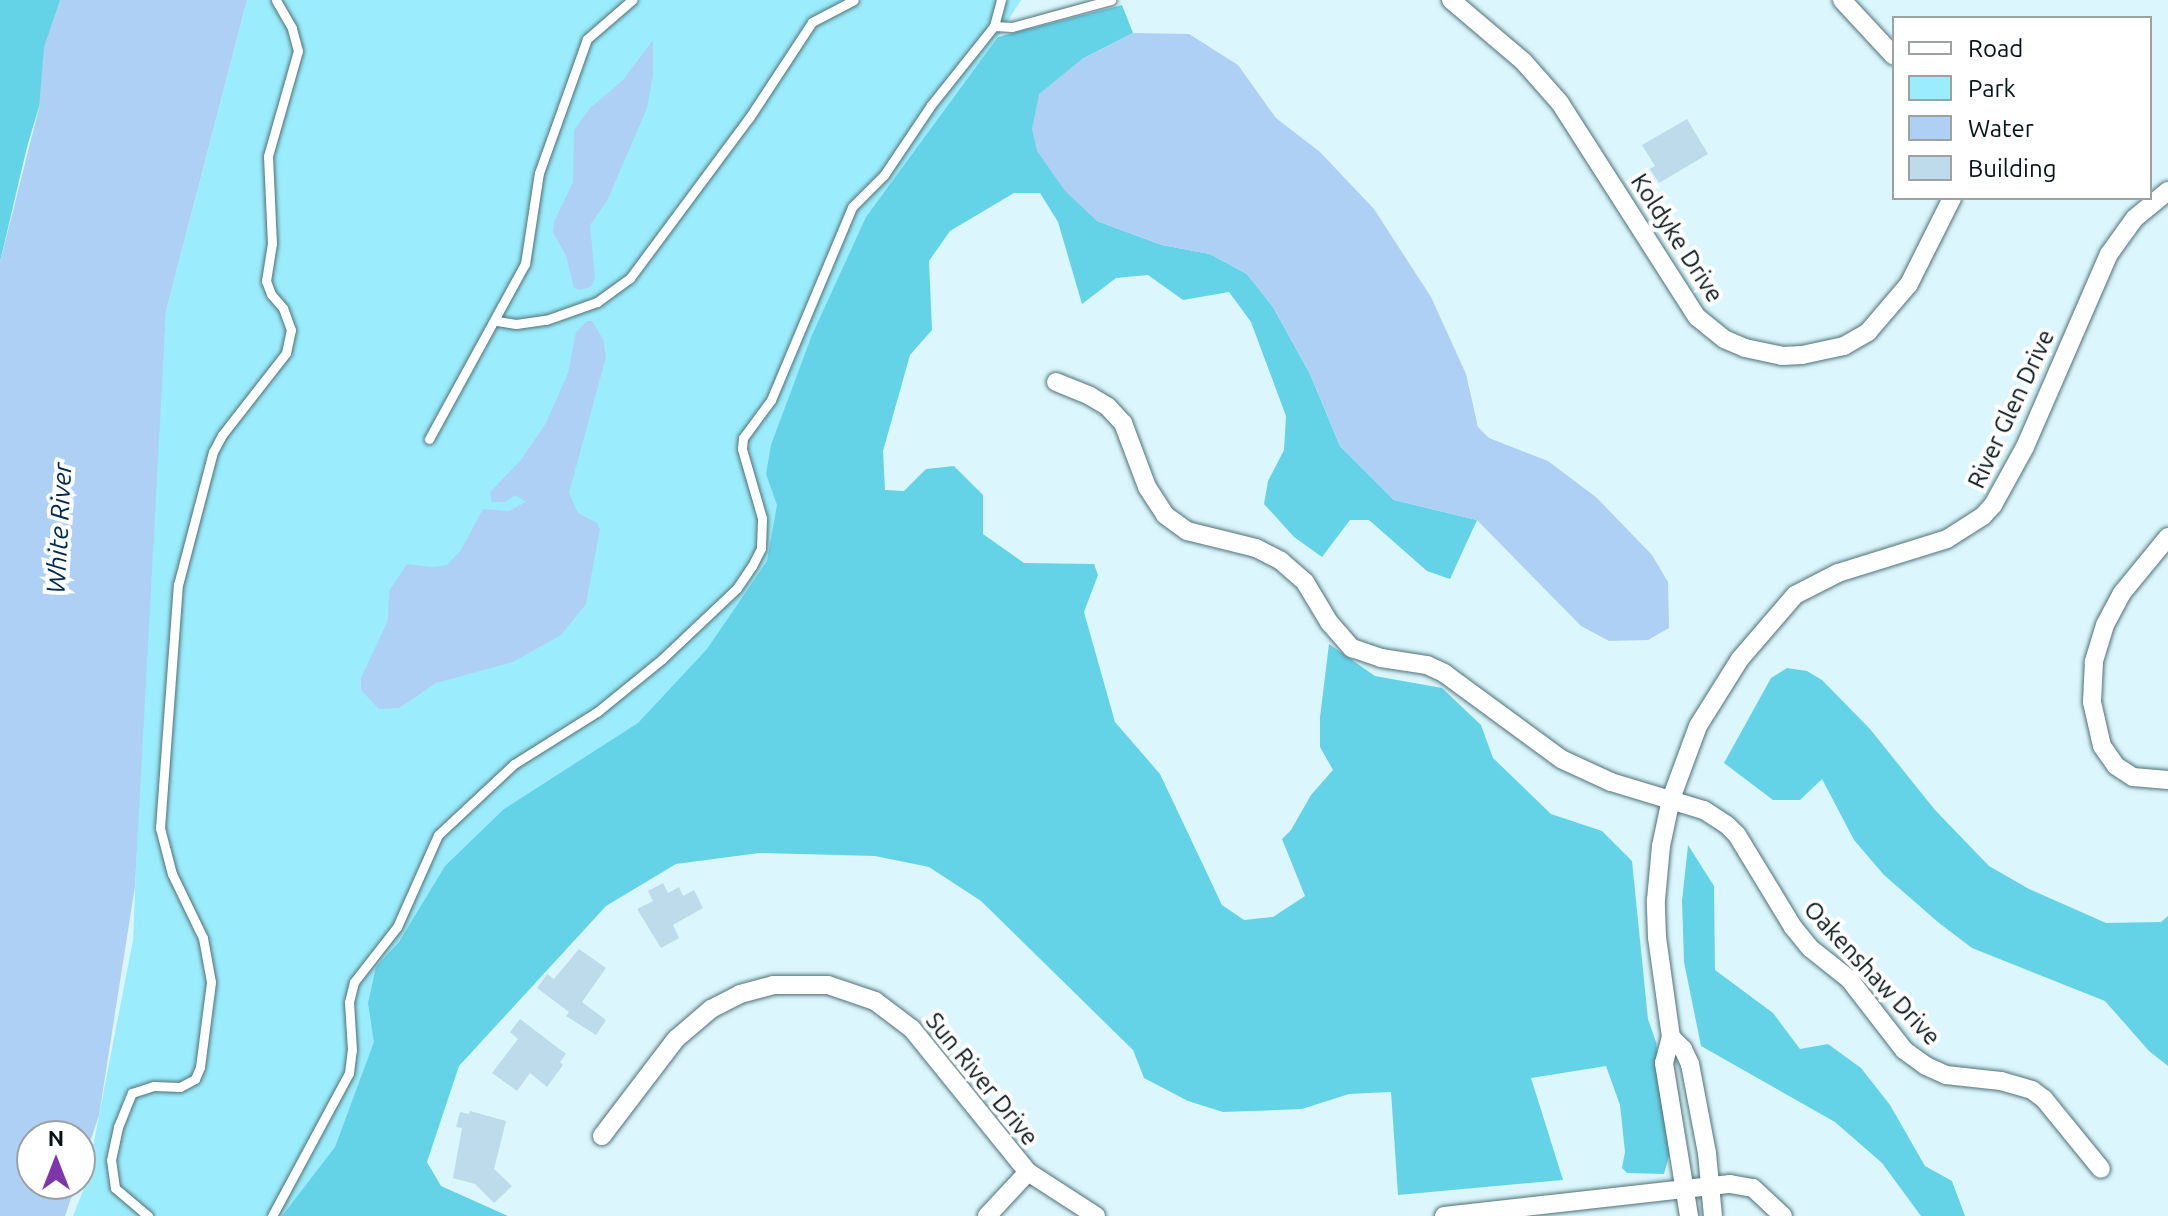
<!DOCTYPE html>
<html>
<head>
<meta charset="utf-8">
<style>
	body { margin:0 }
	#map { position:relative; width:2168px; height:1216px; overflow:hidden; background:#dbf7fd; font-family:Ubuntu,sans-serif }
	div>[style] { position:absolute }
	[style*='--x'] { left:calc(var(--x)*1px); top:calc(var(--y)*1px); width:calc(var(--w)*1px); rotate:calc(var(--a)*1deg) }
	.green>* { inset:0; background:#9bedfd }
	.forest>* { inset:0; background:#65d3e7 }
	.water>* { inset:0; background:#aed0f4 }
	.building>* { inset:0; background:#bddbea }
	.roads { filter:drop-shadow(0 0 2px #507177) drop-shadow(0 0 2px #507177) }
	.service>* { height:9px; margin:-4.5px; padding:0 4.5px; transform-origin:4.5px; border-radius:4.5px; background:#fff }
	.minor>* { height:18px; margin:-9px; padding:0 9px; transform-origin:9px; border-radius:9px; background:#fff }
	span { translate:-50% -50%; white-space:nowrap; text-align:center; line-height:1.15; -webkit-text-stroke:8px #fff; paint-order:stroke }
	.street-label { font-size:24px; color:#071417 }
	.water-label { font-size:26px; color:#012b50; font-style:italic }
	.legend { position:absolute; left:1892px; top:16px; width:260px; height:184px; box-sizing:border-box; background:#fff; border:2px solid #9ca1a2; margin:0; padding:10px 14px; list-style:none; font-size:24px; color:#071417 }
	.legend li { display:flex; align-items:center; gap:16px; height:40px }
	.legend b { width:40px; border:2px solid #9ca1a2 }
	.north { position:absolute; left:16px; top:1120px; width:80px; height:80px; box-sizing:border-box; background:#fff; border:2px solid #9ca1a2; border-radius:50%; rotate:0deg; font-size:22px; font-weight:700; line-height:32px; text-align:center; color:#071417 }
	.north::after { content:''; display:block; margin:auto; width:28px; height:36px; background:#7c36a9; clip-path:polygon(50% 0,100% 100%,50% 72%,0 100%) }
</style>
</head>
<body>
<div id="map">
	<div class="green">
		<i style="clip-path:polygon(247px 0,1021px 0,878px 228px,788px 537px,305px 1216px,73px 1216px,86px 1183px,133px 940px,147px 597px,166px 311px)"></i>
	</div>
	<div class="forest">
		<i style="clip-path:polygon(0 0,71px 0,27px 147px,0 262px)"></i>
		<i style="clip-path:polygon(1122px 5px,1133px 33px,1082px 59px,1097px 221px,1162px 245px,1210px 254px,1247px 274px,1273px 307px,1310px 374px,1340px 446px,1394px 500px,1477px 520px,1450px 579px,1427px 571px,1369px 520px,1350px 520px,1322px 557px,1294px 537px,1264px 504px,1268px 481px,1284px 450px,1286px 416px,1251px 322px,1229px 292px,1183px 300px,1148px 275px,1116px 278px,1082px 304px,1058px 222px,1040px 193px,1014px 193px,950px 231px,929px 261px,932px 330px,910px 355px,883px 451px,885px 490px,904px 491px,926px 469px,954px 466px,983px 495px,983px 534px,1024px 563px,1094px 564px,1098px 575px,1084px 612px,1115px 722px,1160px 774px,1222px 905px,1244px 920px,1273px 917px,1305px 896px,1282px 839px,1291px 830px,1311px 795px,1333px 770px,1320px 747px,1320px 717px,1329px 644px,1375px 676px,1442px 688px,1481px 725px,1493px 758px,1551px 814px,1602px 831px,1632px 861px,1648px 1019px,1656px 1042px,1669px 1132px,1669px 1156px,1664px 1174px,1627px 1173px,1622px 1168px,1625px 1152px,1620px 1105px,1606px 1066px,1531px 1078px,1563px 1180px,1398px 1195px,1391px 1092px,1349px 1094px,1302px 1109px,1223px 1112px,1188px 1101px,1144px 1078px,1133px 1050px,981px 901px,929px 867px,875px 856px,759px 853px,676px 864px,606px 906px,459px 1066px,427px 1162px,441px 1186px,508px 1216px,282px 1216px,335px 1147px,374px 1042px,368px 1003px,376px 967px,399px 942px,445px 866px,504px 809px,638px 723px,707px 649px,767px 561px,777px 505px,766px 474px,771px 445px,812px 335px,866px 217px,998px 37px)"></i>
		<i style="clip-path:polygon(1787px 668px,1807px 671px,1822px 680px,1870px 729px,1935px 810px,1989px 866px,2029px 889px,2106px 923px,2161px 922px,2168px 916px,2168px 1066px,2149px 1051px,2105px 1001px,1972px 948px,1939px 923px,1884px 875px,1854px 840px,1822px 779px,1800px 800px,1773px 800px,1724px 763px,1771px 678px)"></i>
		<i style="clip-path:polygon(1688px 845px,1714px 886px,1715px 970px,1773px 1013px,1800px 1049px,1828px 1044px,1861px 1068px,1890px 1105px,1925px 1166px,1952px 1181px,1965px 1216px,1921px 1216px,1882px 1163px,1835px 1122px,1701px 1046px,1684px 962px,1682px 901px)"></i>
	</div>
	<div class="water">
		<i style="clip-path:polygon(60px 0,247px 0,166px 311px,135px 886px,99px 1115px,80px 1172px,80px 1136px,32px 1136px,32px 1184px,76px 1184px,65px 1216px,0 1216px,0 262px,39px 108px,44px 47px)"></i>
		<i style="clip-path:polygon(1133px 33px,1189px 34px,1238px 65px,1276px 118px,1320px 152px,1374px 209px,1431px 297px,1466px 374px,1478px 427px,1489px 438px,1548px 461px,1597px 498px,1652px 555px,1668px 582px,1669px 628px,1648px 640px,1609px 641px,1581px 626px,1477px 520px,1394px 500px,1340px 446px,1310px 374px,1273px 307px,1247px 274px,1210px 254px,1162px 245px,1097px 221px,1065px 191px,1037px 151px,1032px 129px,1039px 94px,1082px 59px)"></i>
		<i style="clip-path:polygon(653px 40px,653px 76px,647px 108px,607px 201px,590px 225px,595px 277px,591px 287px,579px 290px,574px 288px,566px 256px,553px 232px,554px 222px,573px 182px,574px 130px,590px 108px,623px 80px)"></i>
		<i style="clip-path:polygon(587px 321px,592px 321px,603px 339px,606px 357px,569px 493px,578px 513px,597px 523px,600px 529px,586px 604px,561px 635px,513px 662px,436px 683px,399px 708px,379px 709px,361px 690px,361px 678px,388px 620px,389px 591px,407px 564px,432px 567px,447px 565px,461px 550px,483px 509px,509px 511px,526px 502px,515px 495px,505px 502px,492px 502px,490px 492px,521px 460px,546px 423px,568px 373px,576px 332px)"></i>
	</div>
	<div class="building">
		<i style="clip-path:polygon(1687px 119px,1708px 154px,1659px 183px,1650px 169px,1655px 166px,1642px 145px)"></i>
		<i style="clip-path:polygon(663px 883px,668px 893px,679px 887px,683px 896px,694px 890px,703px 908px,673px 925px,679px 938px,661px 948px,637px 909px,653px 901px,648px 891px)"></i>
		<i style="clip-path:polygon(579px 949px,606px 968px,582px 1002px,606px 1020px,596px 1035px,566px 1016px,569px 1012px,537px 988px,547px 974px,554px 979px)"></i>
		<i style="clip-path:polygon(520px 1019px,566px 1054px,560px 1062px,563px 1065px,547px 1087px,530px 1073px,517px 1091px,492px 1073px,518px 1039px,510px 1032px)"></i>
		<i style="clip-path:polygon(470px 1111px,506px 1121px,494px 1169px,512px 1186px,494px 1203px,475px 1184px,453px 1178px,462px 1128px,456px 1127px,460px 1112px,469px 1114px)"></i>
	</div>
	<div class="roads">
		<div class="service">
			<i style="--x:994;--y:26;--w:18;--a:3"></i>
			<i style="--x:1012;--y:27;--w:103;--a:-15.3"></i>
			<i style="--x:497;--y:321;--w:19;--a:9"></i>
			<i style="--x:516;--y:324;--w:30;--a:-8"></i>
			<i style="--x:546;--y:320;--w:54;--a:-19.4"></i>
			<i style="--x:597;--y:302;--w:41;--a:-36"></i>
			<i style="--x:630;--y:278;--w:199;--a:-53.4"></i>
			<i style="--x:749;--y:118;--w:115;--a:-56.7"></i>
			<i style="--x:812;--y:22;--w:47;--a:-27.6"></i>
			<i style="--x:429;--y:439;--w:200;--a:-61.3"></i>
			<i style="--x:525;--y:264;--w:92;--a:-81.3"></i>
			<i style="--x:539;--y:173;--w:142;--a:-70.3"></i>
			<i style="--x:587;--y:39;--w:60;--a:-40.9"></i>
			<i style="--x:148;--y:1216;--w:43;--a:-139.7"></i>
			<i style="--x:115;--y:1188;--w:28;--a:-98"></i>
			<i style="--x:111;--y:1160;--w:34;--a:-78"></i>
			<i style="--x:118;--y:1127;--w:37;--a:-68"></i>
			<i style="--x:132;--y:1093;--w:23;--a:-18"></i>
			<i style="--x:154;--y:1086;--w:26;--a:2"></i>
			<i style="--x:180;--y:1087;--w:17;--a:-28"></i>
			<i style="--x:195;--y:1079;--w:13;--a:-67"></i>
			<i style="--x:200;--y:1067;--w:86;--a:-82.6"></i>
			<i style="--x:211;--y:982;--w:45;--a:-100.3"></i>
			<i style="--x:203;--y:938;--w:71;--a:-115.8"></i>
			<i style="--x:172;--y:874;--w:48;--a:-104.6"></i>
			<i style="--x:160;--y:828;--w:244;--a:-85.8"></i>
			<i style="--x:178;--y:585;--w:138;--a:-75.3"></i>
			<i style="--x:213;--y:452;--w:19;--a:-62"></i>
			<i style="--x:222;--y:435;--w:104;--a:-52"></i>
			<i style="--x:286;--y:353;--w:24;--a:-78"></i>
			<i style="--x:291;--y:330;--w:23;--a:-110"></i>
			<i style="--x:283;--y:308;--w:18;--a:-131"></i>
			<i style="--x:271;--y:294;--w:14;--a:-111"></i>
			<i style="--x:266;--y:281;--w:37;--a:-81"></i>
			<i style="--x:272;--y:244;--w:88;--a:-92.6"></i>
			<i style="--x:268;--y:156;--w:109;--a:-74.1"></i>
			<i style="--x:298;--y:51;--w:24;--a:-105"></i>
			<i style="--x:292;--y:28;--w:32;--a:-120"></i>
			<i style="--x:272;--y:1216;--w:162;--a:-61.7"></i>
			<i style="--x:349;--y:1073;--w:23;--a:-83"></i>
			<i style="--x:352;--y:1050;--w:48;--a:-93.6"></i>
			<i style="--x:349;--y:1002;--w:21;--a:-76"></i>
			<i style="--x:354;--y:982;--w:70;--a:-52"></i>
			<i style="--x:397;--y:927;--w:101;--a:-66"></i>
			<i style="--x:438;--y:835;--w:104;--a:-43.1"></i>
			<i style="--x:514;--y:764;--w:98;--a:-32.1"></i>
			<i style="--x:597;--y:712;--w:84;--a:-39.2"></i>
			<i style="--x:662;--y:659;--w:103;--a:-43.4"></i>
			<i style="--x:737;--y:588;--w:27;--a:-56"></i>
			<i style="--x:752;--y:566;--w:20;--a:-63"></i>
			<i style="--x:761;--y:548;--w:30;--a:-88"></i>
			<i style="--x:762;--y:518;--w:72;--a:-106.2"></i>
			<i style="--x:742;--y:449;--w:11;--a:-85"></i>
			<i style="--x:743;--y:438;--w:47;--a:-53.6"></i>
			<i style="--x:771;--y:400;--w:209;--a:-67.2"></i>
			<i style="--x:852;--y:207;--w:45;--a:-45"></i>
			<i style="--x:884;--y:175;--w:84;--a:-56.1"></i>
			<i style="--x:931;--y:105;--w:101;--a:-51.4"></i>
			<i style="--x:994;--y:26;--w:27;--a:-75"></i>
		</div>
		<div class="minor">
			<i style="--x:1451;--y:0;--w:94;--a:40.3"></i>
			<i style="--x:1523;--y:61;--w:56;--a:48.6"></i>
			<i style="--x:1560;--y:103;--w:254;--a:57.4"></i>
			<i style="--x:1697;--y:317;--w:35;--a:39"></i>
			<i style="--x:1724;--y:339;--w:23;--a:23"></i>
			<i style="--x:1745;--y:348;--w:38;--a:12"></i>
			<i style="--x:1782;--y:356;--w:20;--a:-3"></i>
			<i style="--x:1802;--y:355;--w:43;--a:-12.1"></i>
			<i style="--x:1844;--y:346;--w:28;--a:-30"></i>
			<i style="--x:1868;--y:332;--w:63;--a:-49.5"></i>
			<i style="--x:1909;--y:284;--w:96;--a:-63.4"></i>
			<i style="--x:1842;--y:0;--w:76;--a:47.1"></i>
			<i style="--x:1056;--y:382;--w:37;--a:22"></i>
			<i style="--x:1090;--y:396;--w:21;--a:31"></i>
			<i style="--x:1108;--y:407;--w:22;--a:47"></i>
			<i style="--x:1123;--y:423;--w:68;--a:69.4"></i>
			<i style="--x:1147;--y:487;--w:33;--a:57"></i>
			<i style="--x:1165;--y:515;--w:27;--a:36"></i>
			<i style="--x:1187;--y:531;--w:71;--a:13.8"></i>
			<i style="--x:1256;--y:548;--w:28;--a:27"></i>
			<i style="--x:1281;--y:561;--w:32;--a:41"></i>
			<i style="--x:1305;--y:582;--w:47;--a:59"></i>
			<i style="--x:1329;--y:622;--w:35;--a:49"></i>
			<i style="--x:1352;--y:648;--w:31;--a:19"></i>
			<i style="--x:1381;--y:658;--w:47;--a:8.7"></i>
			<i style="--x:1427;--y:665;--w:19;--a:25"></i>
			<i style="--x:1444;--y:673;--w:145;--a:36.3"></i>
			<i style="--x:1561;--y:759;--w:55;--a:24.7"></i>
			<i style="--x:1611;--y:782;--w:97;--a:16.8"></i>
			<i style="--x:1704;--y:810;--w:27;--a:33"></i>
			<i style="--x:1727;--y:825;--w:14;--a:45"></i>
			<i style="--x:1737;--y:835;--w:108;--a:58.7"></i>
			<i style="--x:1793;--y:927;--w:27;--a:51"></i>
			<i style="--x:1810;--y:948;--w:50;--a:38.5"></i>
			<i style="--x:1849;--y:979;--w:90;--a:52.2"></i>
			<i style="--x:1904;--y:1050;--w:27;--a:36"></i>
			<i style="--x:1926;--y:1066;--w:22;--a:24"></i>
			<i style="--x:1946;--y:1075;--w:55;--a:6.2"></i>
			<i style="--x:2001;--y:1081;--w:32;--a:16"></i>
			<i style="--x:2032;--y:1090;--w:15;--a:37"></i>
			<i style="--x:2044;--y:1099;--w:90;--a:50.8"></i>
			<i style="--x:2168;--y:537;--w:72;--a:129.4"></i>
			<i style="--x:2122;--y:593;--w:36;--a:118"></i>
			<i style="--x:2105;--y:625;--w:39;--a:107"></i>
			<i style="--x:2094;--y:662;--w:40;--a:92.9"></i>
			<i style="--x:2092;--y:702;--w:45;--a:77.2"></i>
			<i style="--x:2102;--y:746;--w:24;--a:55"></i>
			<i style="--x:2116;--y:766;--w:20;--a:33"></i>
			<i style="--x:2133;--y:777;--w:35;--a:5"></i>
			<i style="--x:1671;--y:1037;--w:17;--a:45"></i>
			<i style="--x:1683;--y:1049;--w:17;--a:65"></i>
			<i style="--x:1690;--y:1064;--w:91;--a:79.2"></i>
			<i style="--x:1707;--y:1153;--w:63;--a:84.6"></i>
			<i style="--x:602;--y:1136;--w:122;--a:-52.7"></i>
			<i style="--x:676;--y:1039;--w:46;--a:-40.6"></i>
			<i style="--x:711;--y:1009;--w:33;--a:-27"></i>
			<i style="--x:740;--y:994;--w:34;--a:-15"></i>
			<i style="--x:773;--y:985;--w:55;--a:0"></i>
			<i style="--x:828;--y:985;--w:50;--a:18.8"></i>
			<i style="--x:875;--y:1001;--w:46;--a:37.1"></i>
			<i style="--x:912;--y:1029;--w:184;--a:51"></i>
			<i style="--x:1028;--y:1172;--w:81;--a:32.9"></i>
			<i style="--x:987;--y:1216;--w:60;--a:-47"></i>
			<i style="--x:1444;--y:1216;--w:288;--a:-6.4"></i>
			<i style="--x:1730;--y:1184;--w:23;--a:10"></i>
			<i style="--x:1753;--y:1188;--w:41;--a:43"></i>
			<i style="--x:1689;--y:1216;--w:155;--a:-99.3"></i>
			<i style="--x:1664;--y:1063;--w:27;--a:-75"></i>
			<i style="--x:1671;--y:1037;--w:101;--a:-98"></i>
			<i style="--x:1657;--y:937;--w:37;--a:-92"></i>
			<i style="--x:1656;--y:900;--w:54;--a:-84.7"></i>
			<i style="--x:1661;--y:846;--w:48;--a:-78"></i>
			<i style="--x:1671;--y:799;--w:78;--a:-69.7"></i>
			<i style="--x:1698;--y:726;--w:79;--a:-57.9"></i>
			<i style="--x:1740;--y:659;--w:84;--a:-49.3"></i>
			<i style="--x:1795;--y:595;--w:48;--a:-27.1"></i>
			<i style="--x:1838;--y:573;--w:114;--a:-17.3"></i>
			<i style="--x:1947;--y:539;--w:43;--a:-32.6"></i>
			<i style="--x:1983;--y:516;--w:15;--a:-48"></i>
			<i style="--x:1993;--y:505;--w:66;--a:-61.1"></i>
			<i style="--x:2025;--y:447;--w:210;--a:-66.5"></i>
			<i style="--x:2109;--y:254;--w:44;--a:-54.2"></i>
			<i style="--x:2135;--y:218;--w:43;--a:-39.3"></i>
		</div>
	</div>
	<div class="street-label">
		<span style="left:1677px;top:238px;rotate:57deg">Koldyke Drive</span>
		<span style="left:2011px;top:409px;rotate:-65deg">River Glen Drive</span>
		<span style="left:1872px;top:973px;rotate:47deg">Oakenshaw Drive</span>
		<span style="left:982px;top:1079px;rotate:51deg">Sun River Drive</span>
	</div>
	<div class="water-label">
		<span style="left:59px;top:528px;rotate:-87deg">White River</span>
	</div>
	<ul class="legend">
	<li><b style="height:10px;background:#fff"></b>Road</li>
	<li><b style="height:22px;background:#9bedfd"></b>Park</li>
	<li><b style="height:22px;background:#aed0f4"></b>Water</li>
	<li><b style="height:22px;background:#bddbea"></b>Building</li>
	</ul>
	<div class="north">N</div>
</div>
</body>
</html>
